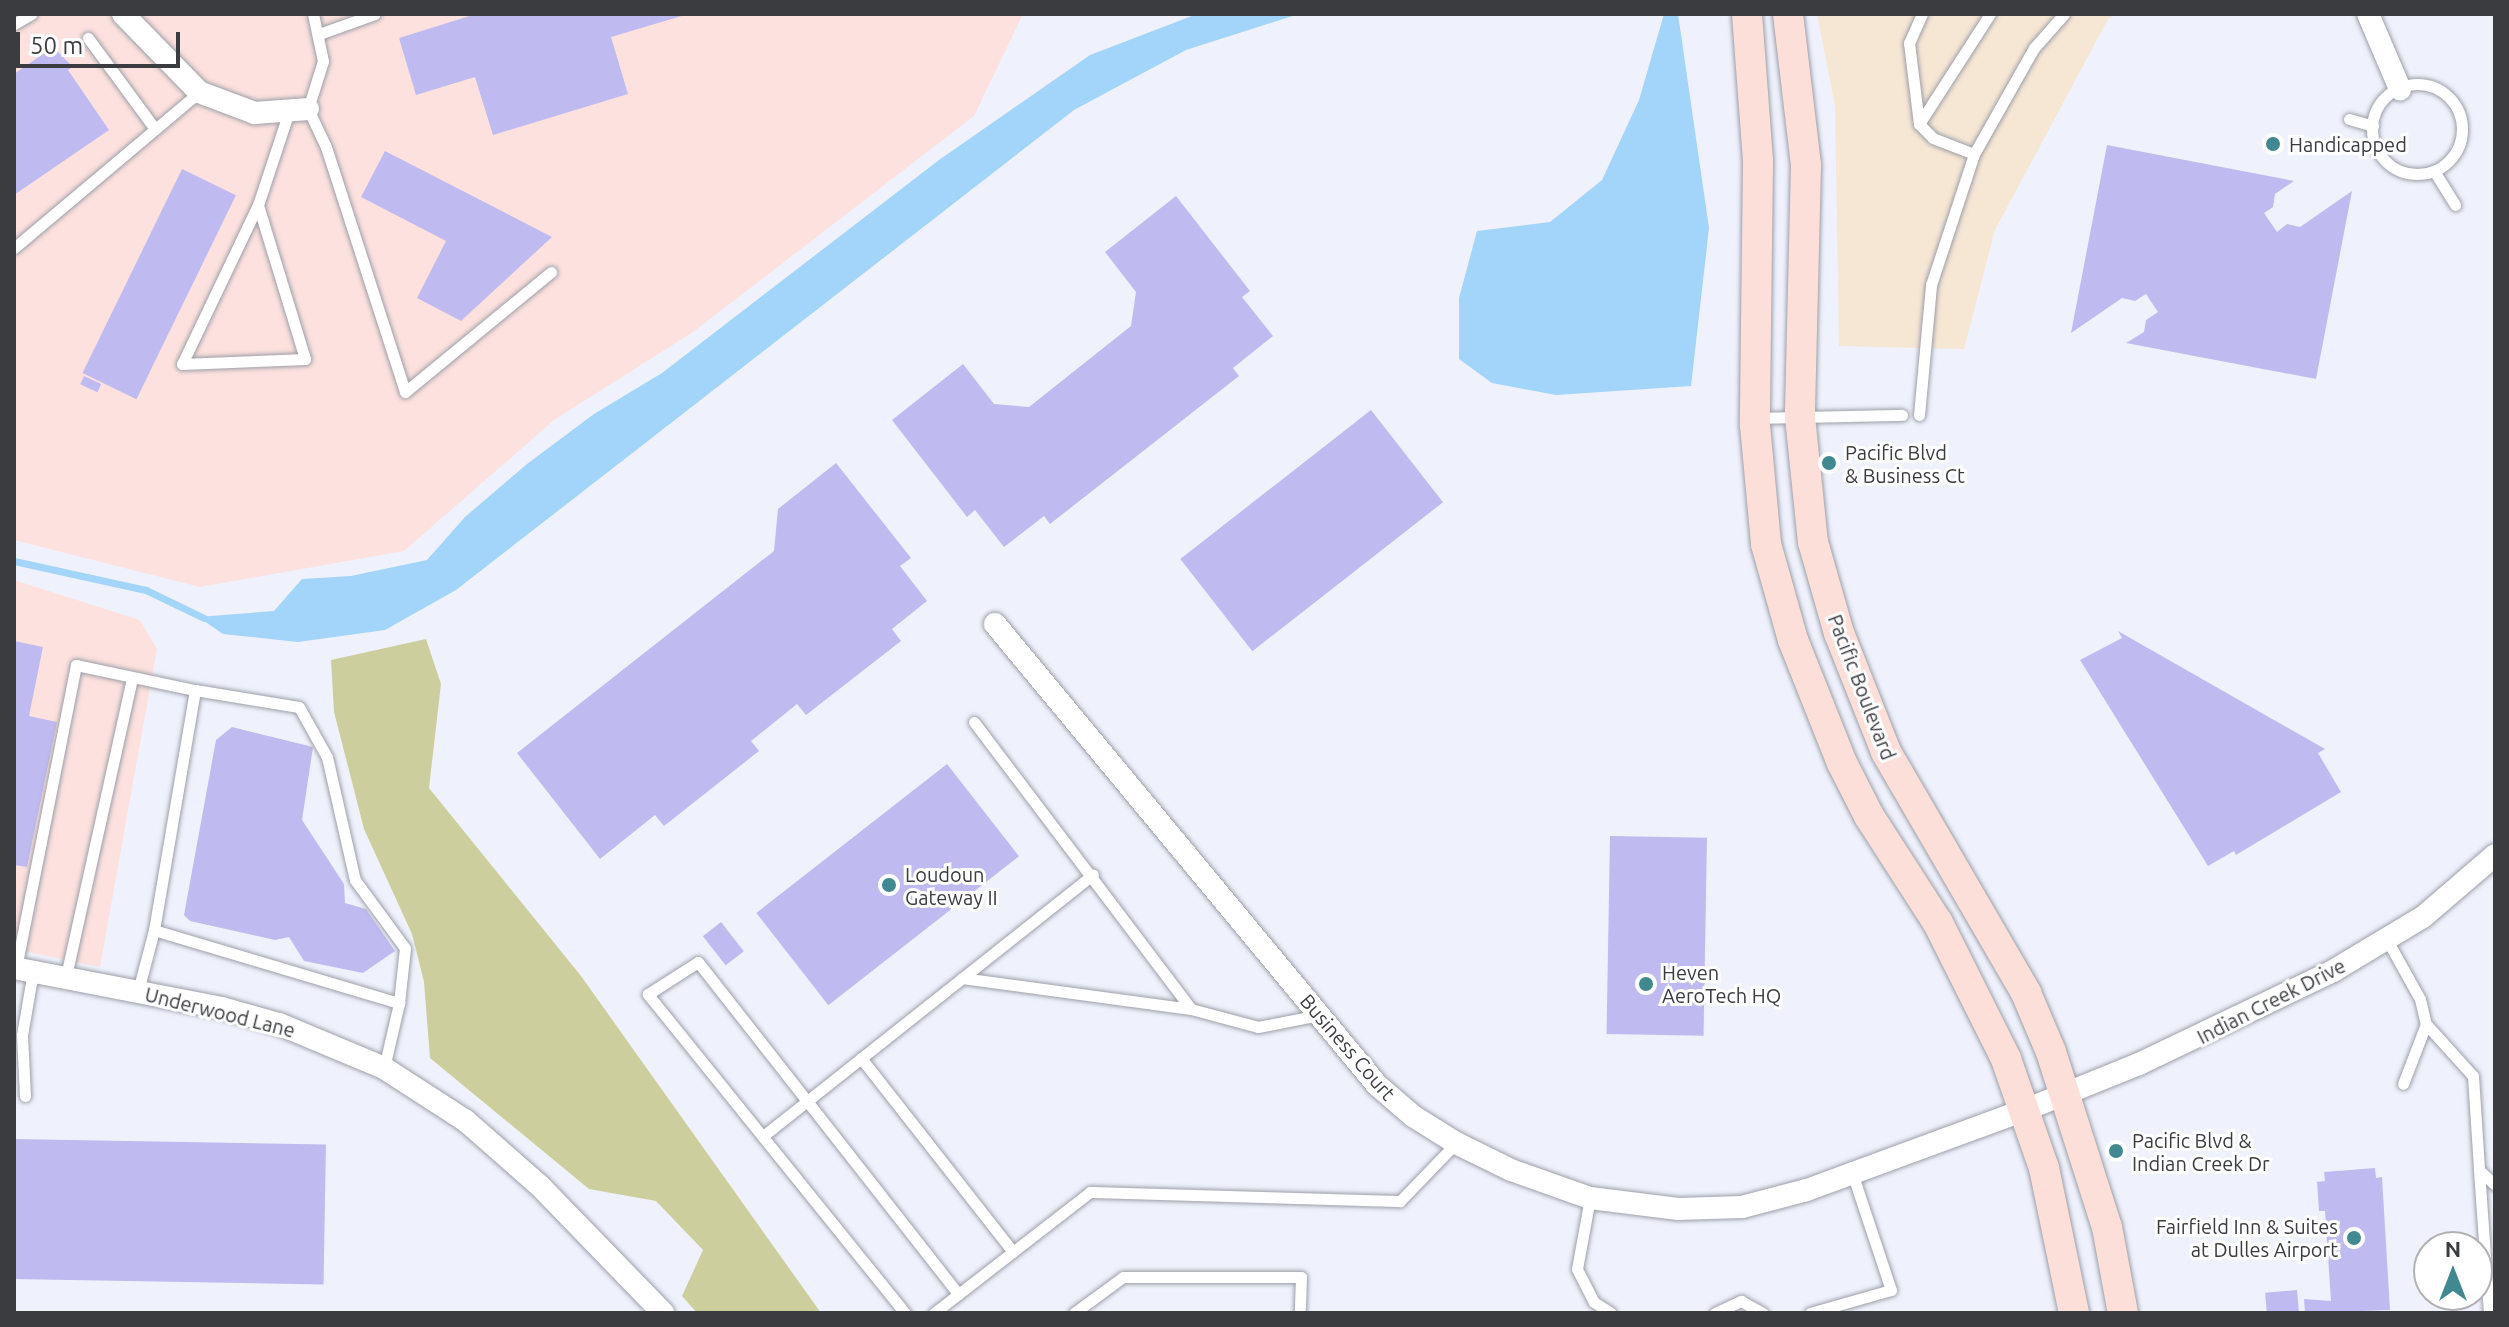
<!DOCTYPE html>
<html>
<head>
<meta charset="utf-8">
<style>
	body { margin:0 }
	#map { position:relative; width:2509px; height:1327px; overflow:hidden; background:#eff2fc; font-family:Ubuntu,sans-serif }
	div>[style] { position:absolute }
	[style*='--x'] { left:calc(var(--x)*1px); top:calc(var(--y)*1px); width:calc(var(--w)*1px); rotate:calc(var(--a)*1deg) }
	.commercial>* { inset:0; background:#f6e6d4 }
	.industrial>* { inset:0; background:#fce1de }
	.green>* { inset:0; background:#cccf9d }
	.water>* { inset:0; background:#a3d4fa }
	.stream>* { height:7px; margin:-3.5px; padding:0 3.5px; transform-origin:3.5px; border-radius:3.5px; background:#a3d4fa }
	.building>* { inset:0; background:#bfbbf0; transform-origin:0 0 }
	.roads { filter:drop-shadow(0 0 2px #9d9fa8) drop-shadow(0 0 2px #9d9fa8) }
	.lane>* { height:11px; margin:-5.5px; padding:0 5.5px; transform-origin:5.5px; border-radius:5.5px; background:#fff }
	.lane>.ring { margin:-5.5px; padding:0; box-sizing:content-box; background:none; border:11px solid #fff; border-radius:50% }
	.street>* { height:22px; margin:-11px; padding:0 11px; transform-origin:11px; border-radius:11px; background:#fff }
	.secondary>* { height:30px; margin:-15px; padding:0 15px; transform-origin:15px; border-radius:15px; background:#fddfda }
	.dots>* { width:22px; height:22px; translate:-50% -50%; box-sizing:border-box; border:4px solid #fff; border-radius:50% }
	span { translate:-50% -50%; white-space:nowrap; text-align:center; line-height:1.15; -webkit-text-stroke:6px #fff; paint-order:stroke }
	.poi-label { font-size:20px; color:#3b3c40 }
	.left { translate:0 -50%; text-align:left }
	.right { translate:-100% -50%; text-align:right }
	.street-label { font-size:20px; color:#3b3c40 }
	.frame { position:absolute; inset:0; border:16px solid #3b3c40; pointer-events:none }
	.north { position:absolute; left:2413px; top:1231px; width:80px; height:80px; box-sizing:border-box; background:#fff; border:2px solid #b1b1b3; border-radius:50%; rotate:0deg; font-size:22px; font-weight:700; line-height:32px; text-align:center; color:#3b3c40 }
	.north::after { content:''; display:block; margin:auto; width:28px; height:36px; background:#418890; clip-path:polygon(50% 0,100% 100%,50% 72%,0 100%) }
	.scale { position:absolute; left:16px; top:32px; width:164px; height:36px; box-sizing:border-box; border:4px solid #3b3c40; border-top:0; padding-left:10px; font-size:24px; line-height:28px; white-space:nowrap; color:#3b3c40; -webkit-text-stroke:6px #fff; paint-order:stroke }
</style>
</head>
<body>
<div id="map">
	<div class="commercial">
		<i style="clip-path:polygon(1817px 14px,2115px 14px,2108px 19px,1995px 230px,1964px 349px,1839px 346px,1835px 106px)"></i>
	</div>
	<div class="industrial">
		<i style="clip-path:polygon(14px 14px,1023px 14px,974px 116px,693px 332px,554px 420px,404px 551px,200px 587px,14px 540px)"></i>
		<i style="clip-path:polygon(14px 580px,140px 620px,157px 649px,100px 967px,14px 949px)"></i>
	</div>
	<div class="green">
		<i style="clip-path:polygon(426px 639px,441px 684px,429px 788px,581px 976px,821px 1313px,697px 1313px,682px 1296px,703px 1250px,656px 1201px,589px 1189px,430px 1058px,424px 982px,412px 934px,364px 829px,334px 712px,331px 660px)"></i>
	</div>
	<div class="water">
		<i style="clip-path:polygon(1197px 14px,1299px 14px,1186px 50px,1074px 110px,456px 590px,385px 630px,298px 642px,223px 634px,198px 617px,274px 611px,302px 579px,351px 576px,427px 560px,465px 517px,527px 464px,594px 414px,662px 373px,939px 160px,1090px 55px)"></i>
		<i style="clip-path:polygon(1664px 14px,1678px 14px,1709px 228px,1691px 386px,1556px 395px,1492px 383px,1459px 359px,1459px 298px,1477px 231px,1550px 222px,1602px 180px,1639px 100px)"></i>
	</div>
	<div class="stream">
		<i style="--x:14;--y:561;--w:135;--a:12.4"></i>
		<i style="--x:146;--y:590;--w:64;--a:25.8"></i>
	</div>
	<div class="building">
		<i style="clip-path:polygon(476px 14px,685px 14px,685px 15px,611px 37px,628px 94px,493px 135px,475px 77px,416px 95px,399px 38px)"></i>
		<i style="clip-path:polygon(53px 47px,73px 67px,68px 70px,109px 130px,14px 195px,14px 74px)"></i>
		<i style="clip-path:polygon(2107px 145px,2294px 181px,2275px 194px,2273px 207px,2264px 213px,2277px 232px,2287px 224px,2300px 227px,2352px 191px,2316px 379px,2126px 343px,2144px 332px,2146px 320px,2158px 312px,2146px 294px,2135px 301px,2122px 298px,2071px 333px)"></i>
		<i style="clip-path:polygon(385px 151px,552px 237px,461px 321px,417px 298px,446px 241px,361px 197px)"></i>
		<i style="left:182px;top:169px;width:60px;height:227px;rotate:26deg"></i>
		<i style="clip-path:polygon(1176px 196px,1250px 291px,1242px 297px,1273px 336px,1233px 368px,1239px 376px,1050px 524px,1044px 516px,1004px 547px,975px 510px,967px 517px,892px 420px,963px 364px,994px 404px,1029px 407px,1131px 326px,1136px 292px,1105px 252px)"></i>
		<i style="left:84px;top:376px;width:19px;height:9px;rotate:25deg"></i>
		<i style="left:1371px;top:410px;width:117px;height:242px;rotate:52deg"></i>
		<i style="clip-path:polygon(836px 463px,911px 558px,900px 566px,927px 601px,892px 629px,901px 641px,806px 715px,797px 704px,751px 741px,759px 751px,664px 826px,655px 815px,600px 859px,517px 753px,774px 551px,778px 509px)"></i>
		<i style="clip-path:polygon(2118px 631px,2325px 749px,2318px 753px,2341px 792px,2236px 855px,2234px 851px,2208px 866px,2080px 660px,2122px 638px)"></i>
		<i style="clip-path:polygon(14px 641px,43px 647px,29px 716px,57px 722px,27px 867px,14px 865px)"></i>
		<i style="clip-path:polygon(232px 727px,313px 747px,302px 820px,344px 884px,345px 903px,366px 909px,395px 951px,363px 973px,304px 961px,289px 937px,275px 940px,190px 921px,184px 915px,216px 740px)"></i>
		<i style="left:947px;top:764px;width:117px;height:242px;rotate:52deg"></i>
		<i style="left:1610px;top:836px;width:97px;height:198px;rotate:1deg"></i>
		<i style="left:721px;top:922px;width:37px;height:23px;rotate:52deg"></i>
		<i style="left:14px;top:1139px;width:312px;height:140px;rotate:1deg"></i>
		<i style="clip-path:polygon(2375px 1168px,2376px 1178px,2382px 1177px,2390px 1310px,2305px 1313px,2304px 1299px,2331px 1301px,2325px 1211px,2319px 1211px,2317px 1182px,2325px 1181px,2324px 1172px)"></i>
		<i style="left:2297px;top:1290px;width:23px;height:32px;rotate:85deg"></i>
	</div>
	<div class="roads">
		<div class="lane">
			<i style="--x:313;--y:14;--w:48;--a:78"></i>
			<i style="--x:323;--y:61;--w:50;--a:107.4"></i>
			<i style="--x:308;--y:109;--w:42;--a:64.7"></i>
			<i style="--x:326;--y:147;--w:257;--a:72.1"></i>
			<i style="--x:405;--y:392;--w:189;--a:-39.4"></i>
			<i style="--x:14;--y:24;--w:20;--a:-30"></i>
			<i style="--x:319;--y:34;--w:59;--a:-19.7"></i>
			<i style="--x:88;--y:38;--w:113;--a:53.6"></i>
			<i class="ring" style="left:2372px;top:84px;width:79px;height:79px"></i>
			<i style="--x:2349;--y:119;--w:25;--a:16"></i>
			<i style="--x:1919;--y:124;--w:131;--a:-57.2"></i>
			<i style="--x:1974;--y:154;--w:122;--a:-60.5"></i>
			<i style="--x:2034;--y:48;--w:45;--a:-48.6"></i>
			<i style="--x:2434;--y:171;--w:40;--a:58"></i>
			<i style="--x:258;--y:205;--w:161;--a:73"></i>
			<i style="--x:305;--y:359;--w:123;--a:177.7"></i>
			<i style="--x:182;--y:364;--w:176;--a:-64.5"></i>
			<i style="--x:258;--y:205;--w:99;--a:-71.7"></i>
			<i style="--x:14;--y:248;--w:242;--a:-40.1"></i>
			<i style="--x:1919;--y:415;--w:131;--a:-84.7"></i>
			<i style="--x:1931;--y:285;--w:138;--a:-71.8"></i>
			<i style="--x:1974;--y:154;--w:44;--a:-158.7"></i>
			<i style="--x:1933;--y:138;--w:20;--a:-135"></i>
			<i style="--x:1919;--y:124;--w:82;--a:-97"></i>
			<i style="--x:1909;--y:43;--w:32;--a:-66"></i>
			<i style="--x:1758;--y:418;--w:144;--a:-1.2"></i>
			<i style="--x:974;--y:722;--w:360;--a:52.9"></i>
			<i style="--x:154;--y:930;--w:256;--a:16.6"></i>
			<i style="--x:399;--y:1003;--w:67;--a:103"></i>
			<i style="--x:2387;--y:940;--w:68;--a:60.8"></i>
			<i style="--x:2420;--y:999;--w:26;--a:77"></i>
			<i style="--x:2426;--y:1024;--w:64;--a:111"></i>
			<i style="--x:16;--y:968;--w:309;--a:-78.8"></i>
			<i style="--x:76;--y:665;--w:122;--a:11.9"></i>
			<i style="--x:66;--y:976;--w:304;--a:-77.5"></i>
			<i style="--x:962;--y:978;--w:231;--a:7.7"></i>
			<i style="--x:1191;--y:1009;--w:69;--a:15"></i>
			<i style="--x:1258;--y:1027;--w:62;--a:-11.1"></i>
			<i style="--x:138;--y:991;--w:63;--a:-75.3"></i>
			<i style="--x:154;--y:930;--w:243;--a:-80.3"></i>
			<i style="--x:195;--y:690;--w:105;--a:9.3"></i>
			<i style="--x:299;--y:707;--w:57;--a:60.8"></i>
			<i style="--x:327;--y:757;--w:126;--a:77.2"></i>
			<i style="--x:355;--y:880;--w:84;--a:53.7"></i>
			<i style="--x:405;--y:948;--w:55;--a:96.2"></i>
			<i style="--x:2426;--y:1024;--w:70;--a:47.9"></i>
			<i style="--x:2473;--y:1076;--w:94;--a:86.3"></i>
			<i style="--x:2479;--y:1170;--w:22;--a:43"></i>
			<i style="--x:861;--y:1058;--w:246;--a:51.9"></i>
			<i style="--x:25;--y:1096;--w:61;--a:-92.8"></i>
			<i style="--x:22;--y:1035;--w:65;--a:-80.2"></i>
			<i style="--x:763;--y:1136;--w:421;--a:-38.4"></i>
			<i style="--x:2479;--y:1170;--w:143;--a:86"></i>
			<i style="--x:1590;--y:1198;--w:72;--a:100.4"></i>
			<i style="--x:1577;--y:1269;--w:37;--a:63"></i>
			<i style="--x:1594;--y:1302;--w:20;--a:33"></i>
			<i style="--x:905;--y:1313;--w:410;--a:-128.9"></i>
			<i style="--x:648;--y:994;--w:59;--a:-32.6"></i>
			<i style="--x:698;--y:962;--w:422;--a:51.9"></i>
			<i style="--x:934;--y:1313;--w:197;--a:-37.8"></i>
			<i style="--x:1090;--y:1192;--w:310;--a:1.7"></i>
			<i style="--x:1400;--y:1201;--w:81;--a:-46"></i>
			<i style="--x:1074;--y:1313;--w:61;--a:-36.3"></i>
			<i style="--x:1123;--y:1277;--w:178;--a:0"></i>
			<i style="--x:1301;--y:1277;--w:36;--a:92"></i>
			<i style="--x:1715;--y:1313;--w:29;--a:-25"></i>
			<i style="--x:1741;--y:1301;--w:25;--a:29"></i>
			<i style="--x:1810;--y:1313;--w:84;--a:-15.9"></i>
			<i style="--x:1891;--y:1290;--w:123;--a:-108.4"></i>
		</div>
		<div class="street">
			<i style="--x:123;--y:14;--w:109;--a:45.7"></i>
			<i style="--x:199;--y:92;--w:60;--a:20.6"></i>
			<i style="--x:255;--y:113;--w:53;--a:-4.3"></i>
			<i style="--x:2368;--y:14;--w:82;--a:66.9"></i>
			<i style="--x:995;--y:624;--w:599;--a:50.35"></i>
			<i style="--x:1377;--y:1085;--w:48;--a:40.7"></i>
			<i style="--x:1413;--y:1116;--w:51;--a:32.1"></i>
			<i style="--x:1456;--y:1143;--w:61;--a:26.1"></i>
			<i style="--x:1511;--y:1170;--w:84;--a:19.5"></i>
			<i style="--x:1590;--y:1198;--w:89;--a:7.1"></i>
			<i style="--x:1678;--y:1209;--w:64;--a:-1.8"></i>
			<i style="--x:1742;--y:1207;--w:67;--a:-14.7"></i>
			<i style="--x:1807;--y:1190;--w:232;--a:-20.2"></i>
			<i style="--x:2025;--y:1110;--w:123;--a:-22"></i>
			<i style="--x:2139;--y:1064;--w:215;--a:-25.6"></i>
			<i style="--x:2333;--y:971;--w:105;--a:-31"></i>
			<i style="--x:2423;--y:917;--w:95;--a:-40.7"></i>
			<i style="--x:14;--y:968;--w:212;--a:10.9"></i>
			<i style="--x:222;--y:1008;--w:59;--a:15.7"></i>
			<i style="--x:279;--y:1024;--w:114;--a:22.7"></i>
			<i style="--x:384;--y:1068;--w:98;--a:32.9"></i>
			<i style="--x:466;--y:1121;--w:98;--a:41.3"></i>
			<i style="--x:540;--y:1186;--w:177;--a:45.9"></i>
		</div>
		<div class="secondary">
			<i style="--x:1747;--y:14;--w:148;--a:85.7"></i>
			<i style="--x:1758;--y:162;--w:263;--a:90.7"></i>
			<i style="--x:1755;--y:425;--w:120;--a:84.7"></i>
			<i style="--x:1766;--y:544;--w:100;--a:74.3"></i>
			<i style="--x:1793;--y:640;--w:132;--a:68.3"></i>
			<i style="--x:1842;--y:763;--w:59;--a:63"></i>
			<i style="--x:1869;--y:816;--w:127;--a:57.2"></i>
			<i style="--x:1938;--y:923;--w:152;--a:63.4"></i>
			<i style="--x:2006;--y:1059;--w:115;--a:70.8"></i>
			<i style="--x:2044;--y:1168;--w:148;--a:78.3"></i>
			<i style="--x:1788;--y:14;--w:152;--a:83.2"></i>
			<i style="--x:1806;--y:165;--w:252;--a:91.4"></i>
			<i style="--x:1800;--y:417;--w:126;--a:84.1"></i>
			<i style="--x:1813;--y:542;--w:95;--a:74.1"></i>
			<i style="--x:1839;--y:633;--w:128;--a:68.4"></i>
			<i style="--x:1886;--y:752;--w:279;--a:59.8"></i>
			<i style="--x:2026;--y:993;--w:64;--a:67"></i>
			<i style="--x:2051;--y:1052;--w:184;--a:72.3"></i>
			<i style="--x:2107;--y:1227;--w:87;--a:79.5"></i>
		</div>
	</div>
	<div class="dots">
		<i style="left:2273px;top:144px;background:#418890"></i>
		<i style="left:1829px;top:463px;background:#418890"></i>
		<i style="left:889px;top:885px;background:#418890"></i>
		<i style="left:1646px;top:984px;background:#418890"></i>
		<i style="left:2116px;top:1151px;background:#418890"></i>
		<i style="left:2354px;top:1238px;background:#418890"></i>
	</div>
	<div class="poi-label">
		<span class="left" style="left:2289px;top:144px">Handicapped</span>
		<span class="left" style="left:1845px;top:464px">Pacific Blvd<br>&amp; Business Ct</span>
		<span class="left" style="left:905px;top:886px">Loudoun<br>Gateway II</span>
		<span class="left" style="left:1662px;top:984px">Heven<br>AeroTech HQ</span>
		<span class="left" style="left:2132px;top:1152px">Pacific Blvd &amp;<br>Indian Creek Dr</span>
		<span class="right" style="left:2338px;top:1238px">Fairfield Inn &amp; Suites<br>at Dulles Airport</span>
	</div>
	<div class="street-label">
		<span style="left:1862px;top:687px;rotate:69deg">Pacific Boulevard</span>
		<span style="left:2271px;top:1001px;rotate:-27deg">Indian Creek Drive</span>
		<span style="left:220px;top:1012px;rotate:14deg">Underwood Lane</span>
		<span style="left:1348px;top:1047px;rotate:49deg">Business Court</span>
	</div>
	<div class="frame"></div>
	<div class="north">N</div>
	<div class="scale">50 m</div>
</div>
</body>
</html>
